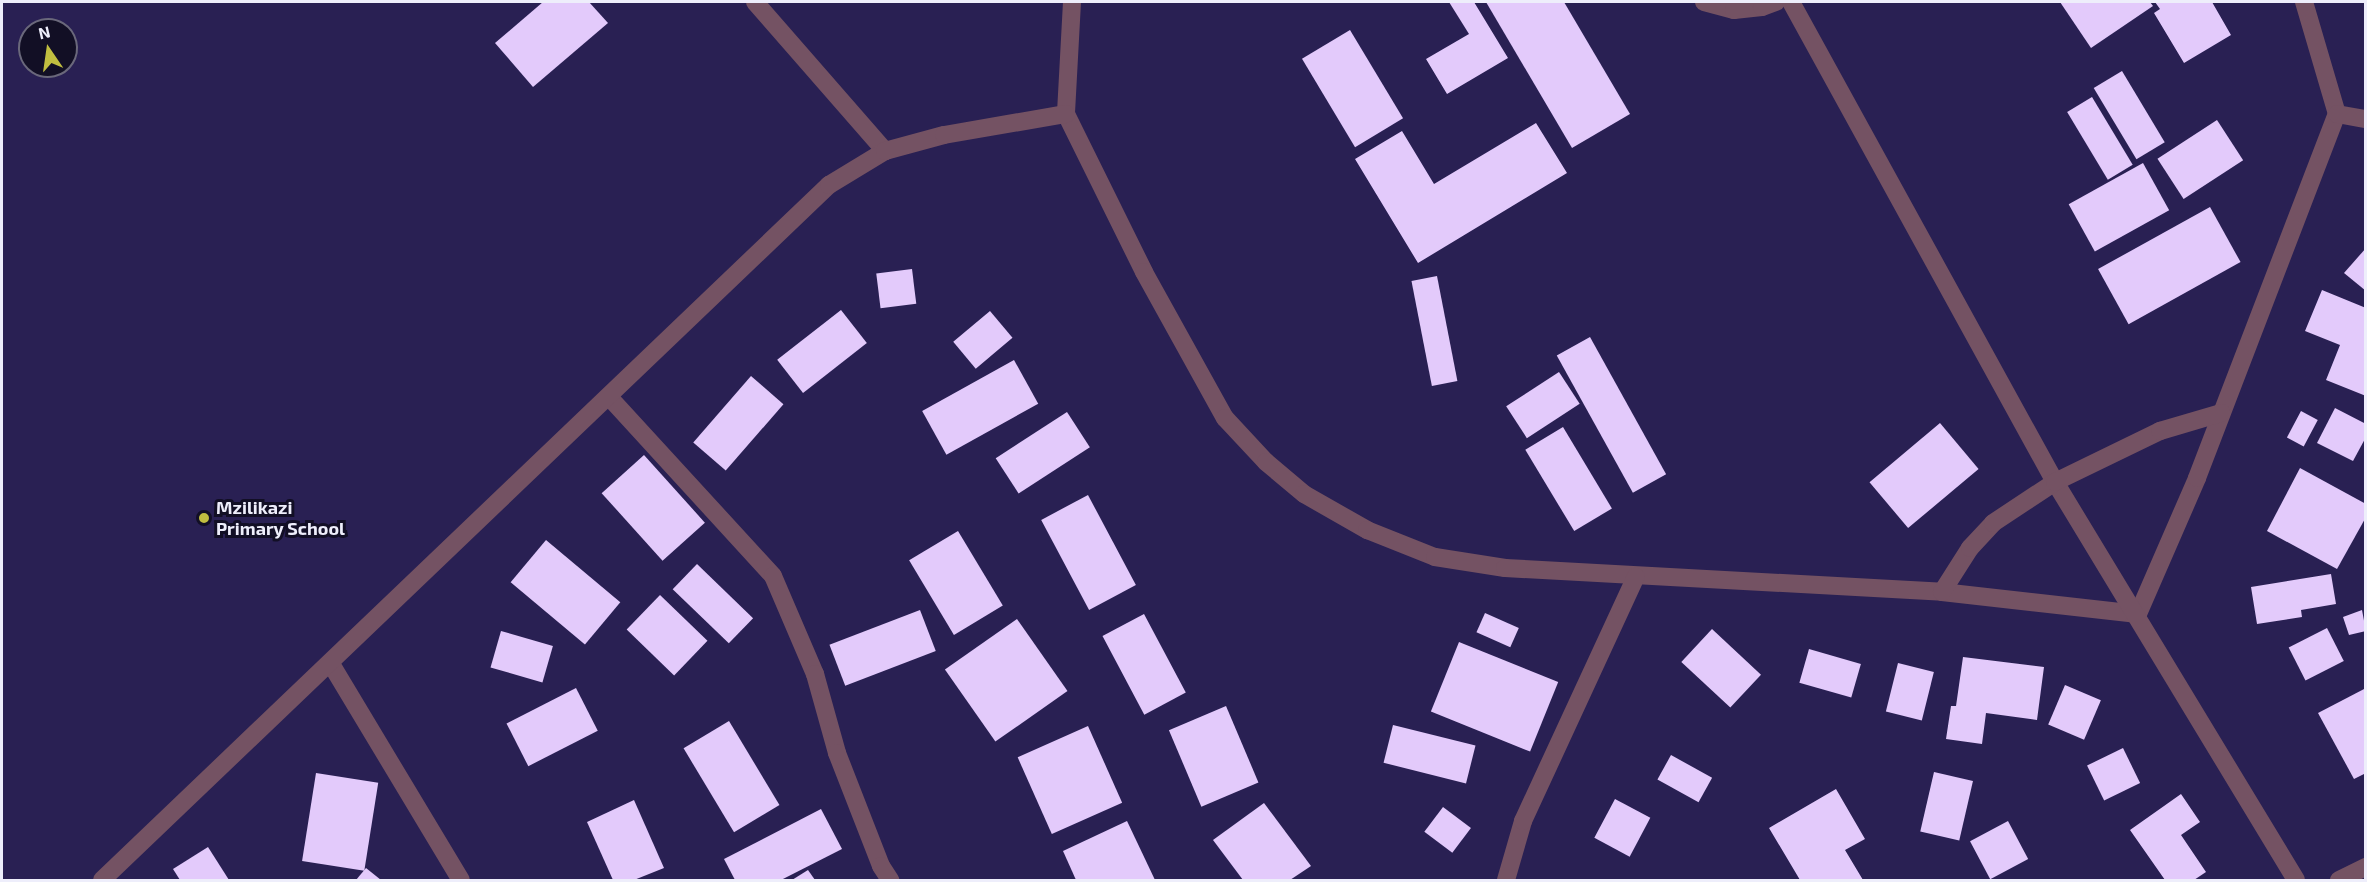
<!DOCTYPE html>
<html>
<head>
<meta charset="utf-8">
<style>
	body { margin:0 }
	#map { position:relative; width:2367px; height:882px; overflow:hidden; background:#292053; font-family:"Exo 2",sans-serif }
	div>[style] { position:absolute }
	[style*='--x'] { left:calc(var(--x)*1px); top:calc(var(--y)*1px); width:calc(var(--w)*1px); rotate:calc(var(--a)*1deg) }
	.building>* { inset:0; background:#e3cafb; transform-origin:0 0 }
	.minor>* { height:18px; margin:-9px; padding:0 9px; transform-origin:9px; border-radius:9px; background:#745263 }
	.dots>* { width:16px; height:16px; translate:-50% -50%; box-sizing:border-box; border:3px solid #120f25; border-radius:50% }
	span { translate:-50% -50%; white-space:nowrap; text-align:center; line-height:1.15; -webkit-text-stroke:6px #120f25; paint-order:stroke }
	.poi-label { font-size:18px; color:#eeeefb; font-weight:700 }
	.left { translate:0 -50%; text-align:left }
	.frame { position:absolute; inset:0; border:3px solid #eeeefb; pointer-events:none }
	.north { position:absolute; left:18px; top:18px; width:60px; height:60px; box-sizing:border-box; background:#120f25; border:2px solid #6a687b; border-radius:50%; rotate:347deg; font-size:16px; font-weight:700; line-height:24px; text-align:center; color:#eeeefb }
	.north::after { content:''; display:block; margin:auto; width:21px; height:27px; background:#c1be40; clip-path:polygon(50% 0,100% 100%,50% 72%,0 100%) }
</style>
</head>
<body>
<div id="map">
	<div class="building">
		<i style="clip-path:polygon(543px 2px,589px 2px,608px 23px,533px 87px,495px 43px)"></i>
		<i style="clip-path:polygon(1449px 2px,1474px 2px,1508px 58px,1447px 94px,1426px 59px,1469px 34px)"></i>
		<i style="clip-path:polygon(1486px 2px,1564px 2px,1630px 114px,1572px 148px)"></i>
		<i style="clip-path:polygon(2060px 2px,2150px 2px,2153px 6px,2091px 48px)"></i>
		<i style="clip-path:polygon(2155px 2px,2212px 2px,2231px 35px,2184px 63px,2154px 13px,2160px 9px)"></i>
		<i style="left:1350px;top:30px;width:103px;height:56px;rotate:59deg"></i>
		<i style="left:2122px;top:71px;width:83px;height:33px;rotate:59deg"></i>
		<i style="left:2092px;top:97px;width:79px;height:29px;rotate:59deg"></i>
		<i style="left:2217px;top:120px;width:48px;height:71px;rotate:57deg"></i>
		<i style="clip-path:polygon(1536px 123px,1567px 173px,1418px 263px,1355px 159px,1402px 131px,1434px 184px)"></i>
		<i style="left:2143px;top:163px;width:54px;height:85px;rotate:61deg"></i>
		<i style="left:2210px;top:207px;width:63px;height:128px;rotate:61deg"></i>
		<i style="clip-path:polygon(2366px 248px,2366px 291px,2344px 273px)"></i>
		<i style="left:912px;top:269px;width:35px;height:36px;rotate:83deg"></i>
		<i style="left:1437px;top:276px;width:107px;height:26px;rotate:79deg"></i>
		<i style="clip-path:polygon(2322px 290px,2366px 308px,2366px 396px,2326px 380px,2340px 345px,2305px 331px)"></i>
		<i style="left:841px;top:310px;width:42px;height:81px;rotate:52deg"></i>
		<i style="left:990px;top:311px;width:35px;height:48px;rotate:50deg"></i>
		<i style="left:1590px;top:337px;width:157px;height:38px;rotate:61deg"></i>
		<i style="left:1014px;top:360px;width:50px;height:105px;rotate:61deg"></i>
		<i style="left:1559px;top:372px;width:38px;height:63px;rotate:57deg"></i>
		<i style="left:751px;top:376px;width:43px;height:88px;rotate:41deg"></i>
		<i style="clip-path:polygon(2335px 408px,2366px 424px,2366px 437px,2353px 461px,2317px 443px)"></i>
		<i style="left:2301px;top:411px;width:19px;height:30px;rotate:28deg"></i>
		<i style="left:1067px;top:412px;width:42px;height:85px;rotate:57deg"></i>
		<i style="left:1940px;top:423px;width:60px;height:92px;rotate:50deg"></i>
		<i style="left:1563px;top:427px;width:95px;height:44px;rotate:59deg"></i>
		<i style="left:644px;top:455px;width:91px;height:57px;rotate:48deg"></i>
		<i style="clip-path:polygon(2300px 468px,2366px 504px,2366px 517px,2337px 569px,2267px 531px)"></i>
		<i style="left:1088px;top:495px;width:102px;height:53px;rotate:62deg"></i>
		<i style="left:958px;top:531px;width:87px;height:57px;rotate:59deg"></i>
		<i style="left:546px;top:540px;width:97px;height:55px;rotate:40deg"></i>
		<i style="left:697px;top:564px;width:78px;height:35px;rotate:44deg"></i>
		<i style="clip-path:polygon(2331px 574px,2336px 604px,2301px 610px,2302px 617px,2257px 624px,2251px 587px)"></i>
		<i style="left:660px;top:595px;width:66px;height:48px;rotate:44deg"></i>
		<i style="left:920px;top:610px;width:44px;height:97px;rotate:69deg"></i>
		<i style="clip-path:polygon(2362px 610px,2366px 631px,2349px 635px,2343px 617px)"></i>
		<i style="left:1485px;top:613px;width:37px;height:21px;rotate:24deg"></i>
		<i style="left:1144px;top:614px;width:89px;height:47px;rotate:62deg"></i>
		<i style="left:1017px;top:619px;width:88px;height:88px;rotate:55deg"></i>
		<i style="left:2327px;top:628px;width:37px;height:43px;rotate:63deg"></i>
		<i style="left:1712px;top:629px;width:67px;height:45px;rotate:43deg"></i>
		<i style="left:501px;top:631px;width:54px;height:38px;rotate:16deg"></i>
		<i style="left:1459px;top:642px;width:107px;height:75px;rotate:22deg"></i>
		<i style="left:1809px;top:649px;width:54px;height:35px;rotate:16deg"></i>
		<i style="clip-path:polygon(1963px 657px,2044px 667px,2037px 720px,1986px 713px,1982px 744px,1946px 739px,1951px 706px,1956px 706px)"></i>
		<i style="left:1898px;top:663px;width:37px;height:50px;rotate:14deg"></i>
		<i style="left:2065px;top:685px;width:39px;height:43px;rotate:23deg"></i>
		<i style="left:576px;top:688px;width:48px;height:78px;rotate:63deg"></i>
		<i style="clip-path:polygon(2366px 688px,2366px 773px,2354px 779px,2318px 713px)"></i>
		<i style="left:1226px;top:706px;width:83px;height:62px;rotate:67deg"></i>
		<i style="left:729px;top:721px;width:98px;height:53px;rotate:59deg"></i>
		<i style="left:1393px;top:725px;width:85px;height:39px;rotate:14deg"></i>
		<i style="left:1088px;top:726px;width:84px;height:77px;rotate:66deg"></i>
		<i style="left:2123px;top:748px;width:39px;height:40px;rotate:64deg"></i>
		<i style="left:1671px;top:755px;width:47px;height:28px;rotate:29deg"></i>
		<i style="left:1934px;top:772px;width:40px;height:61px;rotate:13deg"></i>
		<i style="left:316px;top:773px;width:63px;height:89px;rotate:9deg"></i>
		<i style="clip-path:polygon(1836px 789px,1865px 839px,1845px 850px,1863px 880px,1800px 880px,1769px 828px)"></i>
		<i style="clip-path:polygon(2181px 794px,2200px 822px,2181px 835px,2206px 872px,2194px 880px,2165px 880px,2130px 830px)"></i>
		<i style="left:1615px;top:799px;width:40px;height:44px;rotate:28deg"></i>
		<i style="clip-path:polygon(634px 800px,664px 868px,634px 880px,613px 880px,587px 822px)"></i>
		<i style="clip-path:polygon(1264px 803px,1311px 866px,1290px 880px,1243px 880px,1213px 840px)"></i>
		<i style="left:1443px;top:807px;width:35px;height:31px;rotate:37deg"></i>
		<i style="clip-path:polygon(821px 809px,842px 849px,781px 880px,735px 880px,724px 859px)"></i>
		<i style="clip-path:polygon(1127px 821px,1155px 880px,1076px 880px,1063px 851px)"></i>
		<i style="left:2008px;top:821px;width:43px;height:43px;rotate:62deg"></i>
		<i style="clip-path:polygon(208px 847px,229px 880px,180px 880px,173px 869px)"></i>
		<i style="clip-path:polygon(366px 868px,381px 880px,356px 880px)"></i>
		<i style="clip-path:polygon(808px 870px,815px 880px,792px 880px)"></i>
	</div>
	<div class="minor">
		<i style="--x:755;--y:2;--w:198;--a:48.9"></i>
		<i style="--x:1072;--y:2;--w:112;--a:93.1"></i>
		<i style="--x:1066;--y:114;--w:176;--a:63.7"></i>
		<i style="--x:1144;--y:272;--w:167;--a:61"></i>
		<i style="--x:1225;--y:418;--w:60;--a:47"></i>
		<i style="--x:1266;--y:462;--w:50;--a:40.1"></i>
		<i style="--x:1304;--y:494;--w:73;--a:29.7"></i>
		<i style="--x:1367;--y:530;--w:73;--a:21.7"></i>
		<i style="--x:1435;--y:557;--w:71;--a:8.9"></i>
		<i style="--x:1505;--y:568;--w:438;--a:3.1"></i>
		<i style="--x:1942;--y:592;--w:197;--a:6.4"></i>
		<i style="--x:2138;--y:614;--w:148;--a:-66.5"></i>
		<i style="--x:2197;--y:478;--w:390;--a:-69"></i>
		<i style="--x:2337;--y:114;--w:117;--a:-106.4"></i>
		<i style="--x:1704;--y:2;--w:31;--a:15"></i>
		<i style="--x:1734;--y:10;--w:28;--a:-6"></i>
		<i style="--x:1762;--y:7;--w:15;--a:-20"></i>
		<i style="--x:1791;--y:2;--w:548;--a:61.19"></i>
		<i style="--x:2055;--y:482;--w:465;--a:58.8"></i>
		<i style="--x:2337;--y:114;--w:29;--a:10"></i>
		<i style="--x:610;--y:398;--w:241;--a:47.5"></i>
		<i style="--x:773;--y:576;--w:107;--a:66.8"></i>
		<i style="--x:815;--y:674;--w:82;--a:74.4"></i>
		<i style="--x:837;--y:753;--w:121;--a:68.7"></i>
		<i style="--x:881;--y:866;--w:17;--a:57"></i>
		<i style="--x:1942;--y:592;--w:52;--a:-57.5"></i>
		<i style="--x:1970;--y:548;--w:34;--a:-47"></i>
		<i style="--x:1993;--y:523;--w:74;--a:-33.5"></i>
		<i style="--x:2055;--y:482;--w:117;--a:-25.9"></i>
		<i style="--x:2160;--y:431;--w:64;--a:-16.4"></i>
		<i style="--x:331;--y:664;--w:252;--a:59"></i>
		<i style="--x:102;--y:880;--w:1006;--a:-43.71"></i>
		<i style="--x:829;--y:185;--w:66;--a:-31.3"></i>
		<i style="--x:885;--y:151;--w:61;--a:-15.2"></i>
		<i style="--x:944;--y:135;--w:124;--a:-9.8"></i>
		<i style="--x:1506;--y:880;--w:61;--a:-73.9"></i>
		<i style="--x:1523;--y:821;--w:269;--a:-65.2"></i>
		<i style="--x:2339;--y:880;--w:30;--a:-26"></i>
	</div>
	<div class="dots">
		<i style="left:204px;top:518px;background:#c1be40"></i>
	</div>
	<div class="poi-label">
		<span class="left" style="left:216px;top:518px">Mzilikazi<br>Primary School</span>
	</div>
	<div class="frame"></div>
	<div class="north">N</div>
</div>
</body>
</html>
